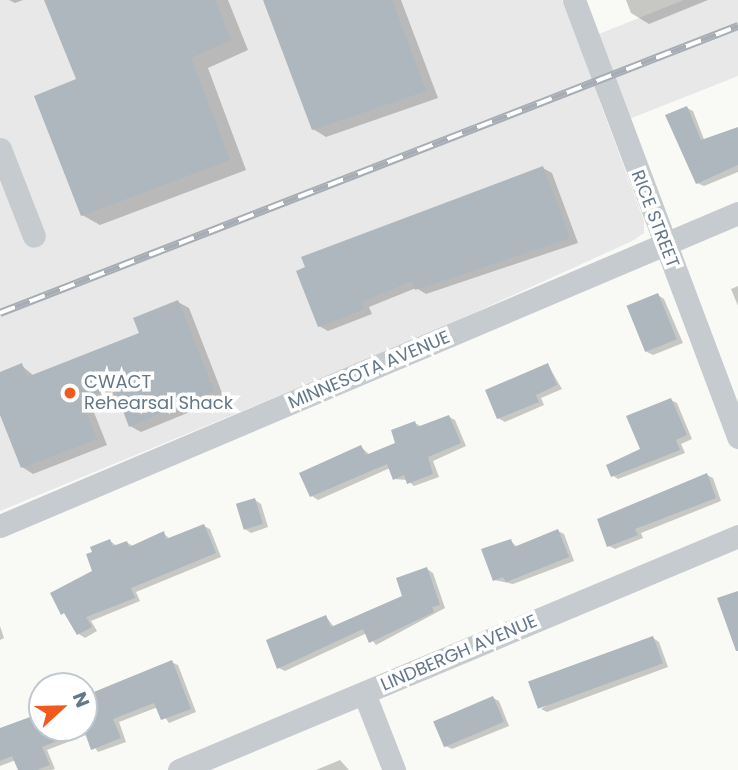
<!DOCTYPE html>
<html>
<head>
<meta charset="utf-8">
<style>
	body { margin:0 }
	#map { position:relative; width:738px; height:770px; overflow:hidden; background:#f9f9f6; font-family:Poppins,sans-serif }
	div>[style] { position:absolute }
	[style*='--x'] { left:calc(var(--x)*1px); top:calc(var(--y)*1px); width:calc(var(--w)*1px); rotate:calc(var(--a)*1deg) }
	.built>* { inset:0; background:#e7e8e7 }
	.shadow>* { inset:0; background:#0003 }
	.building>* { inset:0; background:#afb7be; transform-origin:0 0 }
	.minor>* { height:23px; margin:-11.5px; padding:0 11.5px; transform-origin:11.5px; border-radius:11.5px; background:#c6cbcf }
	.rail>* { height:8px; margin-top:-4px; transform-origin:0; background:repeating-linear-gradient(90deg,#fff 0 16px,#a6adb4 0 32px); box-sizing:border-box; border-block:2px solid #a6adb4 }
	.dots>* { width:19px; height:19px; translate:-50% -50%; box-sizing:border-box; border:4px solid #fff; border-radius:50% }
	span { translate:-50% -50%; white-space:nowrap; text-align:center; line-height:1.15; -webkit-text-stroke:7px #fff; paint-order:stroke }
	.street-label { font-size:18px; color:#65788a }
	.poi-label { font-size:18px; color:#65788a }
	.left { translate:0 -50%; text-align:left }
	.north { position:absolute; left:28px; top:672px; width:70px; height:70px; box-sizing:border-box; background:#fff; border:2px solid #c1c9d0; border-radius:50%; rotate:68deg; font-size:19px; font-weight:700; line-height:28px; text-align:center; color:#65788a }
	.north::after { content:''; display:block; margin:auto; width:24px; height:32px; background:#f2591d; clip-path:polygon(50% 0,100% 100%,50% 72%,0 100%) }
</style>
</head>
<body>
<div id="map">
	<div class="built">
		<i style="clip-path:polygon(0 0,562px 0,579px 42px,684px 0,738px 0,738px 76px,619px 123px,598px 97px,644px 221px,644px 233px,632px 241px,428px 334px,0 511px)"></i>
	</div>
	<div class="shadow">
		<i style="clip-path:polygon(9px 0,23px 0,15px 3px)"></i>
		<i style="clip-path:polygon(46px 0,228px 0,248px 50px,208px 68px,246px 170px,100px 225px,82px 215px,78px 80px)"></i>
		<i style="clip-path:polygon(265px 0,401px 0,438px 98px,326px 137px,313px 129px)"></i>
		<i style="clip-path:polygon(626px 0,708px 0,649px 24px,631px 13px)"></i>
		<i style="clip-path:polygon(687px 108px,693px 111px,705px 142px,738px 129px,738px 172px,704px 186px,697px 183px)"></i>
		<i style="clip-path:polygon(543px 168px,552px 173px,578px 243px,426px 294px,416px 288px,369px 307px,372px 314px,328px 331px,319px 326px)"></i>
		<i style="clip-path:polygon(738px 286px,738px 306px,731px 289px)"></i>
		<i style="clip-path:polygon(658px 295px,664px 299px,683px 343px,653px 355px,647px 352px)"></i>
		<i style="clip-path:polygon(178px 302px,189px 308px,224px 398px,141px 432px,130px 426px,119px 395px,91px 405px,107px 445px,33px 474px,22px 467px,0 410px,0 392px,21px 365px,34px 376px,142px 334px)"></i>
		<i style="clip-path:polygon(548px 365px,562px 389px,541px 398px,544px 405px,505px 422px,498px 418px)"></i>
		<i style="clip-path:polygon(671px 400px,677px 403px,692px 439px,681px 444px,685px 453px,618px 479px,612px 475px,642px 450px)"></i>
		<i style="clip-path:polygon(449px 417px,455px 420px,466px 446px,433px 461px,439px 477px,414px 486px,407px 480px,394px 479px,390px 468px,318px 500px,312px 496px,361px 447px,370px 455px,397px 444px,415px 423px,422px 427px)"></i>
		<i style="clip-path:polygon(707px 475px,713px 478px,721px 501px,641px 533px,643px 538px,615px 549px,609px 546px)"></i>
		<i style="clip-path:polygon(255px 500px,261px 504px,268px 527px,251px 533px,245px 529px)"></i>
		<i style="clip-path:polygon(204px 526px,210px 529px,221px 557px,136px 592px,140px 601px,91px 621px,97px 631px,85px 638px,79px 634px,94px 572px,110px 541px,117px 546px,126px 542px,133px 546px,163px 533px,170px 539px)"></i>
		<i style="clip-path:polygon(558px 531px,564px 534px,574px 561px,513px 584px,494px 580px,511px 541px,518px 548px)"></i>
		<i style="clip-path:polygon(427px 569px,433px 573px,445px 608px,376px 645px,367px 633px,285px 671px,279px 668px,326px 617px,335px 628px,404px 597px)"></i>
		<i style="clip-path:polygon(0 626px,4px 638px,0 640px)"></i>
		<i style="clip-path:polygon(653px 638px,659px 642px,668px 667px,547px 712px,541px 709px)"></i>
		<i style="clip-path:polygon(171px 662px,178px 665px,196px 712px,169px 723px,158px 707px,119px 722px,126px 742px,98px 752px,86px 735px,47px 750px,55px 769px,51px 770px,20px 770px,16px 760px,0 766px,0 731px,42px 714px,42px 728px,84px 728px,84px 697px)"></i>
		<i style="clip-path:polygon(493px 698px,499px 701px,509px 726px,452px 749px,446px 746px)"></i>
		<i style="clip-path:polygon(340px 760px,349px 770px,316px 770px)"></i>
	</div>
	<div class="building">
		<i style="clip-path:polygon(44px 0,215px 0,231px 40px,191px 58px,230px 160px,81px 216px,34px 96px,76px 79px)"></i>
		<i style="clip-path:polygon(263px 0,392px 0,426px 91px,312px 130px)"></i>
		<i style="clip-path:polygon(687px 106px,701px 140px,738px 127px,738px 165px,696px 184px,665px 115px)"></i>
		<i style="clip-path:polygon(543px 166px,570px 238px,415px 290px,412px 281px,361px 302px,364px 309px,318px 327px,296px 271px,305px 267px,301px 257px)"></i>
		<i style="left:658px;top:293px;width:50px;height:34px;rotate:68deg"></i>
		<i style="clip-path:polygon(178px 300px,214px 391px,129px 427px,114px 387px,81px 399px,97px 439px,21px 468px,0 415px,0 372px,22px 363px,27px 377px,139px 333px,133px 318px)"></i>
		<i style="clip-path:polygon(548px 363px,557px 385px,536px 395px,539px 402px,497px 419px,485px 390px)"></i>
		<i style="clip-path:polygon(671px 398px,687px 435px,676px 440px,680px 450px,611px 477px,606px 465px,640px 449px,626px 416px)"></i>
		<i style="clip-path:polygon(449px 415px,461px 443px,428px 457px,433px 474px,407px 484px,404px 475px,393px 480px,387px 464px,310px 497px,299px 473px,361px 445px,366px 455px,395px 443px,391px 430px,415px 421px,417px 427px)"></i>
		<i style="clip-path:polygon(707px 473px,716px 498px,635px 529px,638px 535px,607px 547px,597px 519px)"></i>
		<i style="left:255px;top:498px;width:27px;height:20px;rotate:73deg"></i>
		<i style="clip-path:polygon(204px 524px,216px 553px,131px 588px,135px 598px,86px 617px,92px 627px,77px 635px,64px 613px,61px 615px,50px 593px,92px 571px,86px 554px,92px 552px,90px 547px,110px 539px,113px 546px,127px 541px,129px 547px,164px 531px,166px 539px)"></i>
		<i style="clip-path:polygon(558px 529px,569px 557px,506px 582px,503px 577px,493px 581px,481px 549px,511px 539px,514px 547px)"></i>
		<i style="clip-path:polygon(427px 567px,440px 605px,432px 607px,434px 612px,369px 643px,363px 629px,277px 669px,266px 640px,326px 615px,331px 627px,402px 596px,396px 578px)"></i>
		<i style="clip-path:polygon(738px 591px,738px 651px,736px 651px,717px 598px)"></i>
		<i style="left:653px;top:636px;width:29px;height:133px;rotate:70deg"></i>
		<i style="clip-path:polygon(172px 660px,191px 709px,161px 720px,154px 703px,113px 719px,121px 738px,91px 750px,84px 730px,42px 747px,50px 765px,37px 770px,18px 770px,12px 756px,0 761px,0 728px,30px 717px,35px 728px,84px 728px,84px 696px)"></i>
		<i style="left:493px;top:696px;width:28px;height:65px;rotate:67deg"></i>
	</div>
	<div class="minor">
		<i style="--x:574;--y:0;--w:467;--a:69.4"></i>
		<i style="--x:0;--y:149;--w:93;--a:68.7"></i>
		<i style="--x:0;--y:526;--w:802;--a:-22.98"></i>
		<i style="--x:364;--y:693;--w:83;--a:68.7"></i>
		<i style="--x:179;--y:770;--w:606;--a:-22.71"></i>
	</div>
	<div class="rail">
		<i style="--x:0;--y:313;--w:792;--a:-21.25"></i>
	</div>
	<div class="dots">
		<i style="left:70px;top:393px;background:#f2591d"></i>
	</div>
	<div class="street-label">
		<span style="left:655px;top:219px;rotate:69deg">RICE STREET</span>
		<span style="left:369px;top:370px;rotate:-23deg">MINNESOTA AVENUE</span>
		<span style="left:459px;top:653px;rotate:-23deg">LINDBERGH AVENUE</span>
	</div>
	<div class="poi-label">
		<span class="left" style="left:84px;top:393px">CWACT<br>Rehearsal Shack</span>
	</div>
	<div class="north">N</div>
</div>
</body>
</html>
